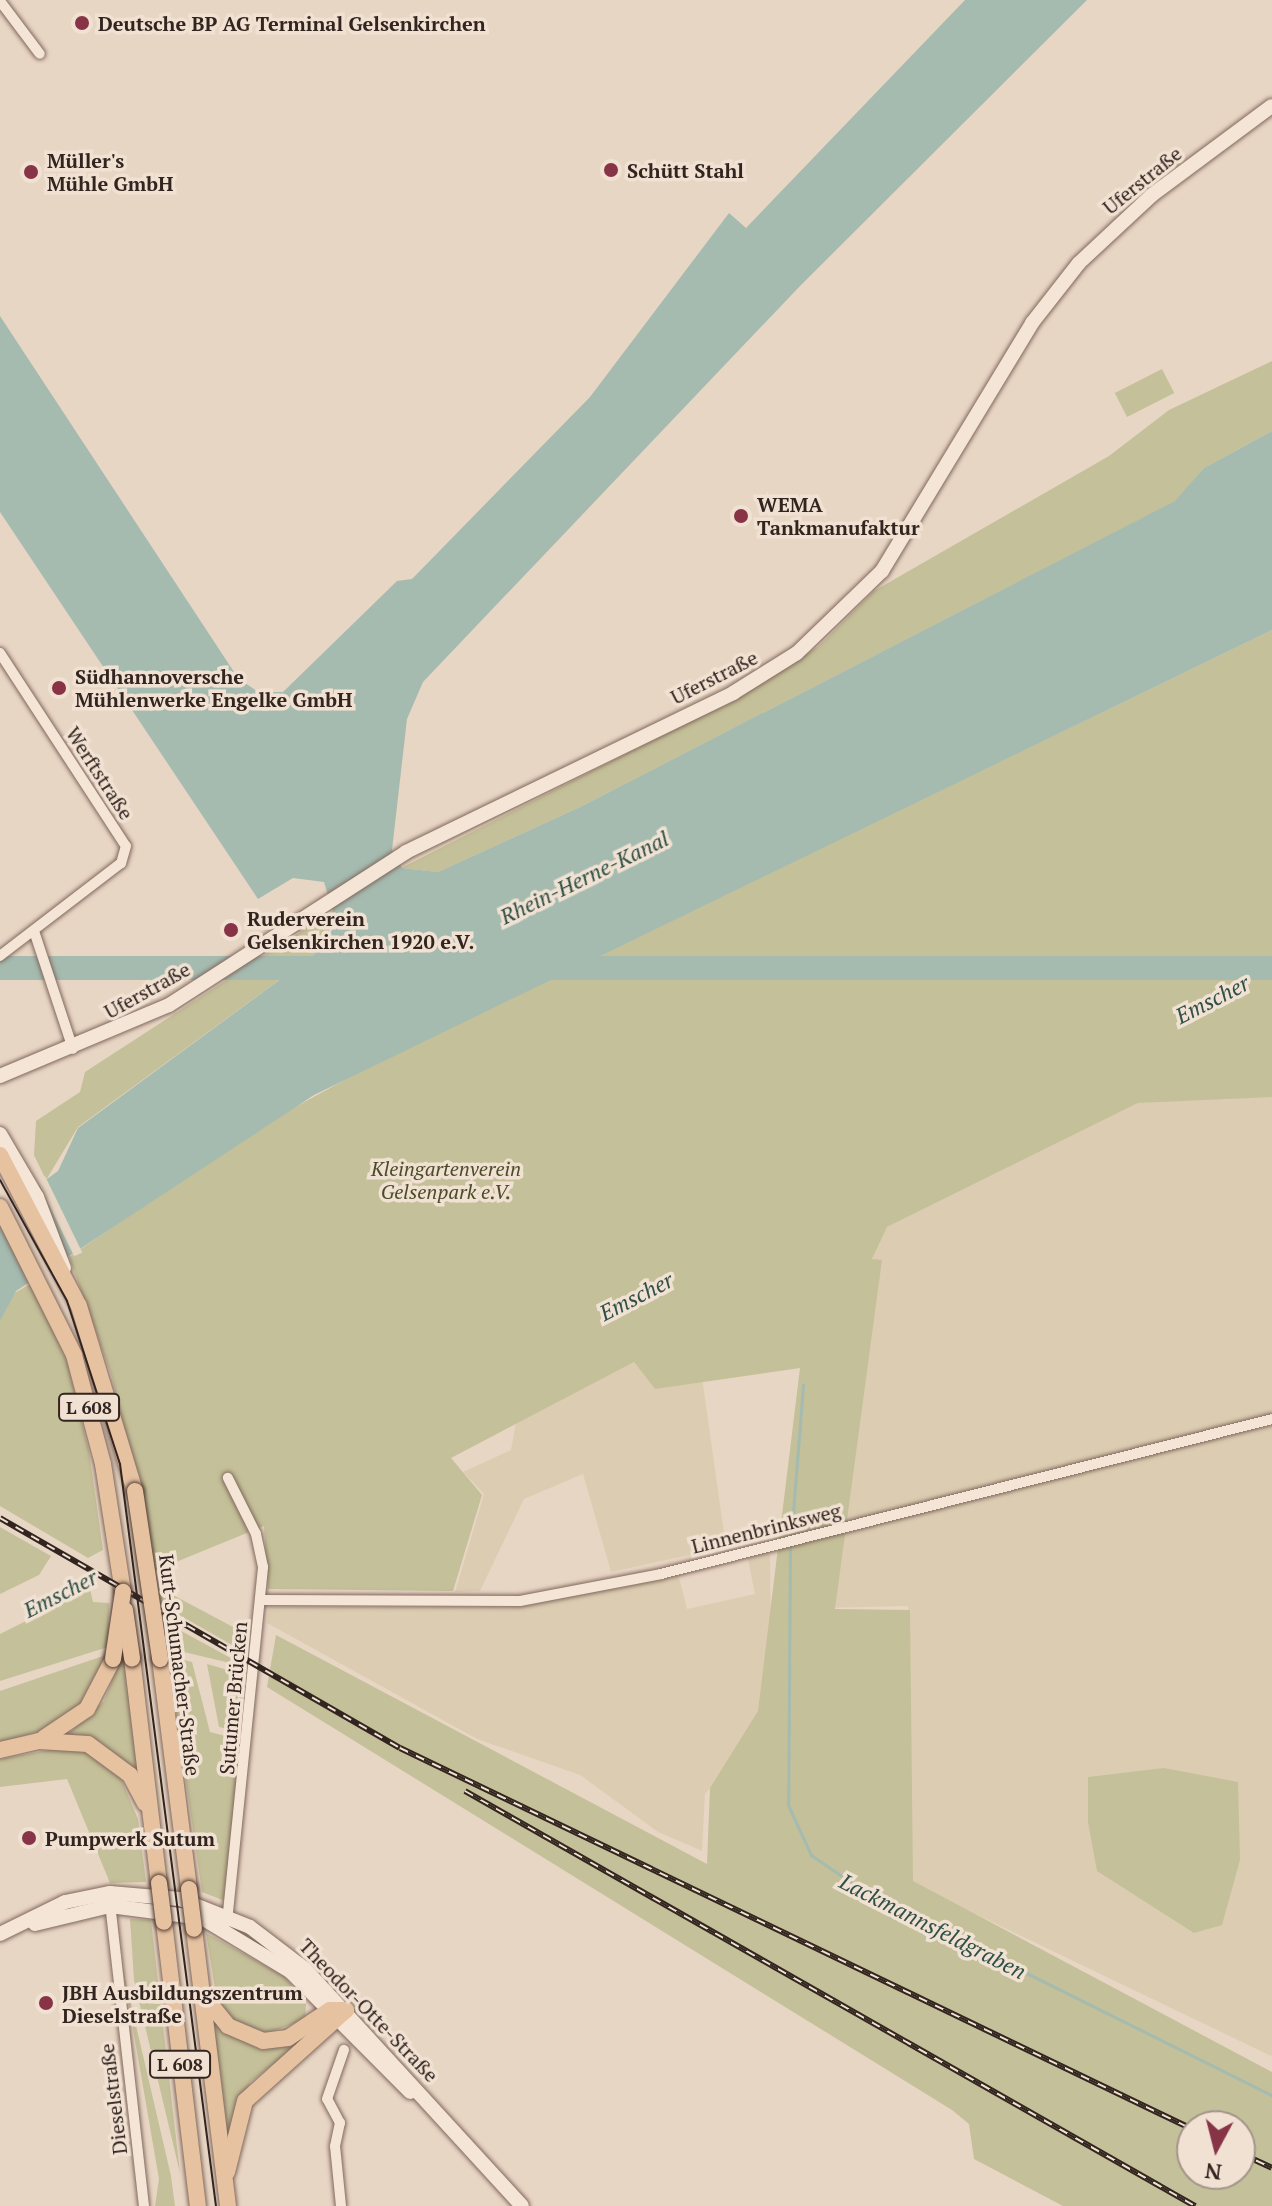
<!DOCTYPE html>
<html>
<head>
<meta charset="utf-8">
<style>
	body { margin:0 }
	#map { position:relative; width:1272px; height:2206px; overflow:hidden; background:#e8d6c4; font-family:"PT Serif",serif }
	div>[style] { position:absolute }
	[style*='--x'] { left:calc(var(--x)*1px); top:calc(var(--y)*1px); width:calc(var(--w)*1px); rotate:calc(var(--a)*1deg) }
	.farmland>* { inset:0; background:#dccdb2 }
	.green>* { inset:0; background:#c4c099; transform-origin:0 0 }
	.water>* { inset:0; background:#a5bbb0; transform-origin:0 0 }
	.pier>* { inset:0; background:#e8d6c4; transform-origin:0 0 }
	.stream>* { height:3px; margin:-1.5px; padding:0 1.5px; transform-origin:1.5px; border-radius:1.5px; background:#a5bbb0 }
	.roads { filter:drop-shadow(0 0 2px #80685d) drop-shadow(0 0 2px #80685d) }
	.street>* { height:10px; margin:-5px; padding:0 5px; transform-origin:5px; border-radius:5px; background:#f4e5d6 }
	.secondary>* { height:14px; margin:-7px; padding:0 7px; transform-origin:7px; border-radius:7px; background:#f4e5d6 }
	.primary>* { height:16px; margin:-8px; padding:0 8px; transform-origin:8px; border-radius:8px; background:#e6c2a0 }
	.tram>* { height:2px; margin:-1px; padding:0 1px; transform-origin:1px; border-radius:1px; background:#32241f }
	.rail>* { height:6px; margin-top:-3px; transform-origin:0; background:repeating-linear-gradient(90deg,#f0e1d2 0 9px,#32241f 0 18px); box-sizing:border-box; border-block:2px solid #32241f }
	.bridges { filter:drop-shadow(0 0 2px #4e3830) drop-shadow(0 0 2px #4e3830) }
	.primary-bridge>* { height:16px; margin:-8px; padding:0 8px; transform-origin:8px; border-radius:8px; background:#e6c2a0 }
	.dots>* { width:22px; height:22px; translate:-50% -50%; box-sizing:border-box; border:4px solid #f0e1d2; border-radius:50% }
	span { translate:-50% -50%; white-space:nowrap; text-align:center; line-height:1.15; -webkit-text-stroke:7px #f0e1d2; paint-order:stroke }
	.shield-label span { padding:2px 6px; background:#f0e1d2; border:2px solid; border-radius:6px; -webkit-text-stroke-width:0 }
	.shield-label { font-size:18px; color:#32241f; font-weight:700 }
	.poi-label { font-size:20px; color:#32241f; font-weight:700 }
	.left { translate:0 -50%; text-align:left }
	.street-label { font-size:20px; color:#32241f }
	.park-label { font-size:20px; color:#4a4c28; font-style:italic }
	.water-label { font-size:22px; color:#305047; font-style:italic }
	.north { position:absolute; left:1176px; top:2110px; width:80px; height:80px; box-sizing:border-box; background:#f0e1d2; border:2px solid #a4958a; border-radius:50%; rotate:187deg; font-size:22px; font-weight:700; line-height:32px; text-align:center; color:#32241f }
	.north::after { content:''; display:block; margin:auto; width:28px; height:36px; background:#873446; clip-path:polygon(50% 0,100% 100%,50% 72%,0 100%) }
</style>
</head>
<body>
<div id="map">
	<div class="farmland">
		<i style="clip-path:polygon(1272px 1093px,1272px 2054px,1271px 2056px,911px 1883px,908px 1606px,825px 1608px,824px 1516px,875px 1246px,887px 1227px,1138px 1103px)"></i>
		<i style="clip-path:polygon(634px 1362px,655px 1389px,702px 1377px,726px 1547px,611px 1572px,583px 1474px,524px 1499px,480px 1591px,455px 1592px,484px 1494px,463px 1472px,511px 1450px,517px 1417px)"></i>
		<i style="clip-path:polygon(770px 1549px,771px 1651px,762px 1700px,753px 1735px,705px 1794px,702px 1851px,658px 1832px,580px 1775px,477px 1739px,267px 1623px,269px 1607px,514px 1607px,678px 1573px,687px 1609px,755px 1594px,747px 1555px)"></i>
	</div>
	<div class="green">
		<i style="clip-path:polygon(1272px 361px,1272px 431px,1204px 468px,1176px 501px,580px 807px,438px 872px,401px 868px,748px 692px,819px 646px,874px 591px,1109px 456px,1169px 410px)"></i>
		<i style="left:1162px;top:369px;width:27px;height:53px;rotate:63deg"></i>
		<i style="clip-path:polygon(evenodd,1272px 630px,1272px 1097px,1138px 1103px,887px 1227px,872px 1259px,882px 1260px,835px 1609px,910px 1610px,913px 1881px,1272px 2072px,1272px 2206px,1063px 2206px,974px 2159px,969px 2124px,952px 2110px,267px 1687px,276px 1635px,707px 1864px,710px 1788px,758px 1711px,800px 1368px,655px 1389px,634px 1362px,451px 1458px,482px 1495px,453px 1591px,268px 1589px,264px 1526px,154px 1571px,112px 1377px,69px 1257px,264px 1124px,365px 1069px,1272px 630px,1192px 2126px,1240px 2126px,1240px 2174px,1192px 2174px,1192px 2126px)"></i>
		<i style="clip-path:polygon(336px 909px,323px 948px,78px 1127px,46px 1180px,34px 1155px,36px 1121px,80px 1092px,85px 1072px)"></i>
		<i style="clip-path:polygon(32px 1283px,67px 1361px,89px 1451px,103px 1550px,88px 1558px,0 1506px,0 1321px,11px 1295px)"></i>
		<i style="clip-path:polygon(0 1527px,51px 1556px,39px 1575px,0 1594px)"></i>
		<i style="clip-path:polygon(158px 1587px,248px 1635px,248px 1654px,160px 1604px)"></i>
		<i style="clip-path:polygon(90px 1589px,93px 1602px,109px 1603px,108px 1647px,0 1681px,0 1634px)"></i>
		<i style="clip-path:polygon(163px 1621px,247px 1667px,167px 1648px)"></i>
		<i style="clip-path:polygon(106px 1655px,80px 1706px,43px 1730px,0 1743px,0 1691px)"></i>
		<i style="clip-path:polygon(168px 1656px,192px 1662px,210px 1732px,241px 1740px,225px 1901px,202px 1892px)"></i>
		<i style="clip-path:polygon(119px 1663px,125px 1663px,139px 1777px,101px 1743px,68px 1734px,104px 1701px)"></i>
		<i style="clip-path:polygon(207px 1664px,245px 1675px,238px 1731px,219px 1727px)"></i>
		<i style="clip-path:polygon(60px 1748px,87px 1752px,120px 1777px,138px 1819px,146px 1882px,110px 1883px,67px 1779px,0 1787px,0 1759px)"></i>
		<i style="clip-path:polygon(1164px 1768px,1238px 1782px,1240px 1860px,1222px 1925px,1194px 1933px,1097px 1871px,1088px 1822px,1088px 1777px)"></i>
		<i style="clip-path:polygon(130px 1919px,151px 1920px,180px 2173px,134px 1980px)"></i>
		<i style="clip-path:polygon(206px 1933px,284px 1976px,306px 2003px,305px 2019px,264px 2035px,228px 2017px,217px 2001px)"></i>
		<i style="clip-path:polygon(122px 1965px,171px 2176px,175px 2206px,155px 2206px,159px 2179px)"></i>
		<i style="clip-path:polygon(212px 2016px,257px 2047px,293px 2044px,319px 2029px,250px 2082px,228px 2137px)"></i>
	</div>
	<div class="water">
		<i style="clip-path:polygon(965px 0,1087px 0,800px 286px,423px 682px,407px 719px,392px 850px,402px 868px,438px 872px,580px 807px,1175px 501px,1204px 468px,1272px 431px,1272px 630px,314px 1095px,16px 1291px,0 1321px,0 1213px,58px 1171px,78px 1128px,323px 948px,336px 922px,324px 882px,293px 878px,258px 899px,0 512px,0 316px,238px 678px,258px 692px,283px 692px,397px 581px,412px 579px,590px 397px,729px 213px,746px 228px)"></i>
		<i style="left:1272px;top:956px;width:24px;height:1432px;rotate:90deg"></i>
	</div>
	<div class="pier">
		<i style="left:45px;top:1176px;width:85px;height:9px;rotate:64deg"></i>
		<i style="clip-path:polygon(35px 1183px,69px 1262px,35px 1285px,0 1208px)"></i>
		<i style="clip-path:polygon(149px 1532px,153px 1560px,103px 1586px,75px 1570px,91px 1561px,106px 1570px,105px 1555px)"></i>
	</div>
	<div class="stream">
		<i style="--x:791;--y:1538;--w:154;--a:-85.5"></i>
		<i style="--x:790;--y:1546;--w:259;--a:90.4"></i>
		<i style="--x:788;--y:1805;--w:55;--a:65.3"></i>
		<i style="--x:811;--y:1855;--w:69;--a:34.4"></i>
		<i style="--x:868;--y:1894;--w:451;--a:26.5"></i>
	</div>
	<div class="roads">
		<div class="street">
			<i style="--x:0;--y:1;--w:66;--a:53"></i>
			<i style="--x:0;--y:653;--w:230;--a:56.9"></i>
			<i style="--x:126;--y:846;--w:18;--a:106"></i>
			<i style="--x:121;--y:863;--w:153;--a:142.5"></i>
			<i style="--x:34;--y:931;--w:124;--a:71.7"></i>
			<i style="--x:260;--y:1600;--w:260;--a:0.2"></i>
			<i style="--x:520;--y:1601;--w:144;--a:-10.8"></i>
			<i style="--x:661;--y:1574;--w:630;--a:-14.23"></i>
			<i style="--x:110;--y:1903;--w:305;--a:83.6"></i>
			<i style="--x:227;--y:1922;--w:357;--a:-84.2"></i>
			<i style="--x:263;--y:1567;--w:34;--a:-102"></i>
			<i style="--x:256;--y:1534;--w:63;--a:-116.6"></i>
			<i style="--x:341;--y:2206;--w:60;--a:-95.7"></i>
			<i style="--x:335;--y:2146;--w:24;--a:-78"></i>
			<i style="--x:340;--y:2123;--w:27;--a:-118"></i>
			<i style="--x:327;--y:2099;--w:52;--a:-70.9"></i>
		</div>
		<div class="secondary">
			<i style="--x:0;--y:1076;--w:183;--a:-22.8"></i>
			<i style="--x:169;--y:1005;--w:282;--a:-32.8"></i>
			<i style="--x:406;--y:852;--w:364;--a:-25.9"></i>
			<i style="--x:733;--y:693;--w:75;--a:-32"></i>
			<i style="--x:797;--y:653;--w:118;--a:-44"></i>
			<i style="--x:882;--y:571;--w:290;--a:-58.8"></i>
			<i style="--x:1032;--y:323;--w:76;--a:-51.9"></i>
			<i style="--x:1079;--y:263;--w:100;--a:-43"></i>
			<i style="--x:1152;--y:195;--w:149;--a:-36.6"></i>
			<i style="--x:0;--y:1134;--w:73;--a:59.6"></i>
			<i style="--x:37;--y:1197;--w:76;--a:69.2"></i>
			<i style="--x:35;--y:1924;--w:77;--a:-13.5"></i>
			<i style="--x:110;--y:1906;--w:93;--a:7.4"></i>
			<i style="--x:202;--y:1918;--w:104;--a:31.2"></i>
			<i style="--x:291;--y:1972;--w:169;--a:45.2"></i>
			<i style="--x:0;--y:1934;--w:72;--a:-26.2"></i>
			<i style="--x:65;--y:1902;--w:46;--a:-11.3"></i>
			<i style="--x:110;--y:1893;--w:70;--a:4.9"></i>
			<i style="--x:180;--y:1899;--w:75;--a:21.8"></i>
			<i style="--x:250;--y:1927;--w:69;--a:37.4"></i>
			<i style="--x:305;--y:1969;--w:321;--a:47.5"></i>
		</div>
		<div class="primary">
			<i style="--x:0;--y:1155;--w:170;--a:62.4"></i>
			<i style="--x:79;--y:1306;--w:193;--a:73.2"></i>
			<i style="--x:0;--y:1207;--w:165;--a:63.4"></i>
			<i style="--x:74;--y:1355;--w:113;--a:75.1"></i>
			<i style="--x:103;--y:1464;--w:130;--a:81.1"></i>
			<i style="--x:132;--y:1658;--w:227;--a:83.2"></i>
			<i style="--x:160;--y:1659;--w:232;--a:82.8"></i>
			<i style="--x:44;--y:1738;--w:52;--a:-34"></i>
			<i style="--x:87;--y:1709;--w:56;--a:-62.5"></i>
			<i style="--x:0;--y:1750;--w:40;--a:-13"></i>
			<i style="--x:39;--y:1741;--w:49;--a:3.5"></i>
			<i style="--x:88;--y:1744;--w:52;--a:36.4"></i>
			<i style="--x:130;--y:1775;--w:32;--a:62"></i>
			<i style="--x:164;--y:1922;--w:286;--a:83.2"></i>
			<i style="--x:194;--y:1929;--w:279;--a:83"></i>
			<i style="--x:203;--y:1995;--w:40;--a:51"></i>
			<i style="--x:228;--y:2026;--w:38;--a:23"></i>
			<i style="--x:263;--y:2041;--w:25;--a:-7"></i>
			<i style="--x:288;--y:2038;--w:50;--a:-33.7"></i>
			<i style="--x:330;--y:2010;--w:16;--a:0"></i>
			<i style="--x:227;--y:2172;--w:73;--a:-75.8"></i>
			<i style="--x:245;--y:2101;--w:136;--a:-42"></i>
		</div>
	</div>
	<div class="tram">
		<i style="--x:0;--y:1180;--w:138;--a:61"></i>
		<i style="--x:67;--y:1301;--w:171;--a:72"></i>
		<i style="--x:120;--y:1464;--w:748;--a:82.63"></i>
	</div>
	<div class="rail">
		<i style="--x:0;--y:1518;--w:461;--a:29.9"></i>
		<i style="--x:400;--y:1748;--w:879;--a:25.69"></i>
		<i style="--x:465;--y:1791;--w:840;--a:29.62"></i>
		<i style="--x:1240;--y:2153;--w:35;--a:25"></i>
	</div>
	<div class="bridges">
		<div class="primary-bridge">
			<i style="--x:135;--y:1491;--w:170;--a:81.5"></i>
			<i style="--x:125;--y:1610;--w:49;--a:81.7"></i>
			<i style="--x:113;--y:1659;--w:68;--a:-81.5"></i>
			<i style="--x:159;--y:1883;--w:39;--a:83"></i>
			<i style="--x:189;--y:1889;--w:40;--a:82.9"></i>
		</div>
	</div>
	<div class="dots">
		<i style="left:82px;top:23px;background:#873446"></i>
		<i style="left:611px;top:170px;background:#873446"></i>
		<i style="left:31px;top:172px;background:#873446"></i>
		<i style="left:741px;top:516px;background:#873446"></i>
		<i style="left:59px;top:688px;background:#873446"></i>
		<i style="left:231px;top:930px;background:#873446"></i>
		<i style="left:29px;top:1838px;background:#873446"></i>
		<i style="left:46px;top:2003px;background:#873446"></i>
	</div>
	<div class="shield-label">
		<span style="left:89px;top:1407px">L 608</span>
		<span style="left:180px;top:2064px">L 608</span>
	</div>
	<div class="poi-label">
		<span class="left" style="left:98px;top:23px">Deutsche BP AG Terminal Gelsenkirchen</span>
		<span class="left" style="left:47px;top:172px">Müller's<br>Mühle GmbH</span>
		<span class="left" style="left:627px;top:170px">Schütt Stahl</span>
		<span class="left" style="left:757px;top:516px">WEMA<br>Tankmanufaktur</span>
		<span class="left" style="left:75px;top:688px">Südhannoversche<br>Mühlenwerke Engelke GmbH</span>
		<span class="left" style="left:247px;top:930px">Ruderverein<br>Gelsenkirchen 1920 e.V.</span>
		<span class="left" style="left:45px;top:1838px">Pumpwerk Sutum</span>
		<span class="left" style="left:62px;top:2004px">JBH Ausbildungszentrum<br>Dieselstraße</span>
	</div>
	<div class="street-label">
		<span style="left:1142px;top:180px;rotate:-39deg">Uferstraße</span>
		<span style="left:714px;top:677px;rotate:-27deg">Uferstraße</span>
		<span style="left:100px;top:773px;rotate:57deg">Werftstraße</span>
		<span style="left:147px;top:990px;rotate:-29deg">Uferstraße</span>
		<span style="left:766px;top:1528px;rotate:-14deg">Linnenbrinksweg</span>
		<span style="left:180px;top:1665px;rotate:83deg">Kurt-Schumacher-Straße</span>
		<span style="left:233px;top:1698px;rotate:-85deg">Sutumer Brücken</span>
		<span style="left:369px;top:2010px;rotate:46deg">Theodor-Otte-Straße</span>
		<span style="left:113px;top:2099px;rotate:-97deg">Dieselstraße</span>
	</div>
	<div class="park-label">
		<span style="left:446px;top:1180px">Kleingartenverein<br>Gelsenpark e.V.</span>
	</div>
	<div class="water-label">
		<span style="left:584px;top:877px;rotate:-26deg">Rhein-Herne-Kanal</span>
		<span style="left:1212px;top:999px;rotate:-27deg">Emscher</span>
		<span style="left:636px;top:1296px;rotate:-27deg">Emscher</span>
		<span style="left:60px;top:1593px;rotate:-27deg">Emscher</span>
		<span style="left:933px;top:1926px;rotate:27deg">Lackmannsfeldgraben</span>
	</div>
	<div class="north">N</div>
</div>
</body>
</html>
